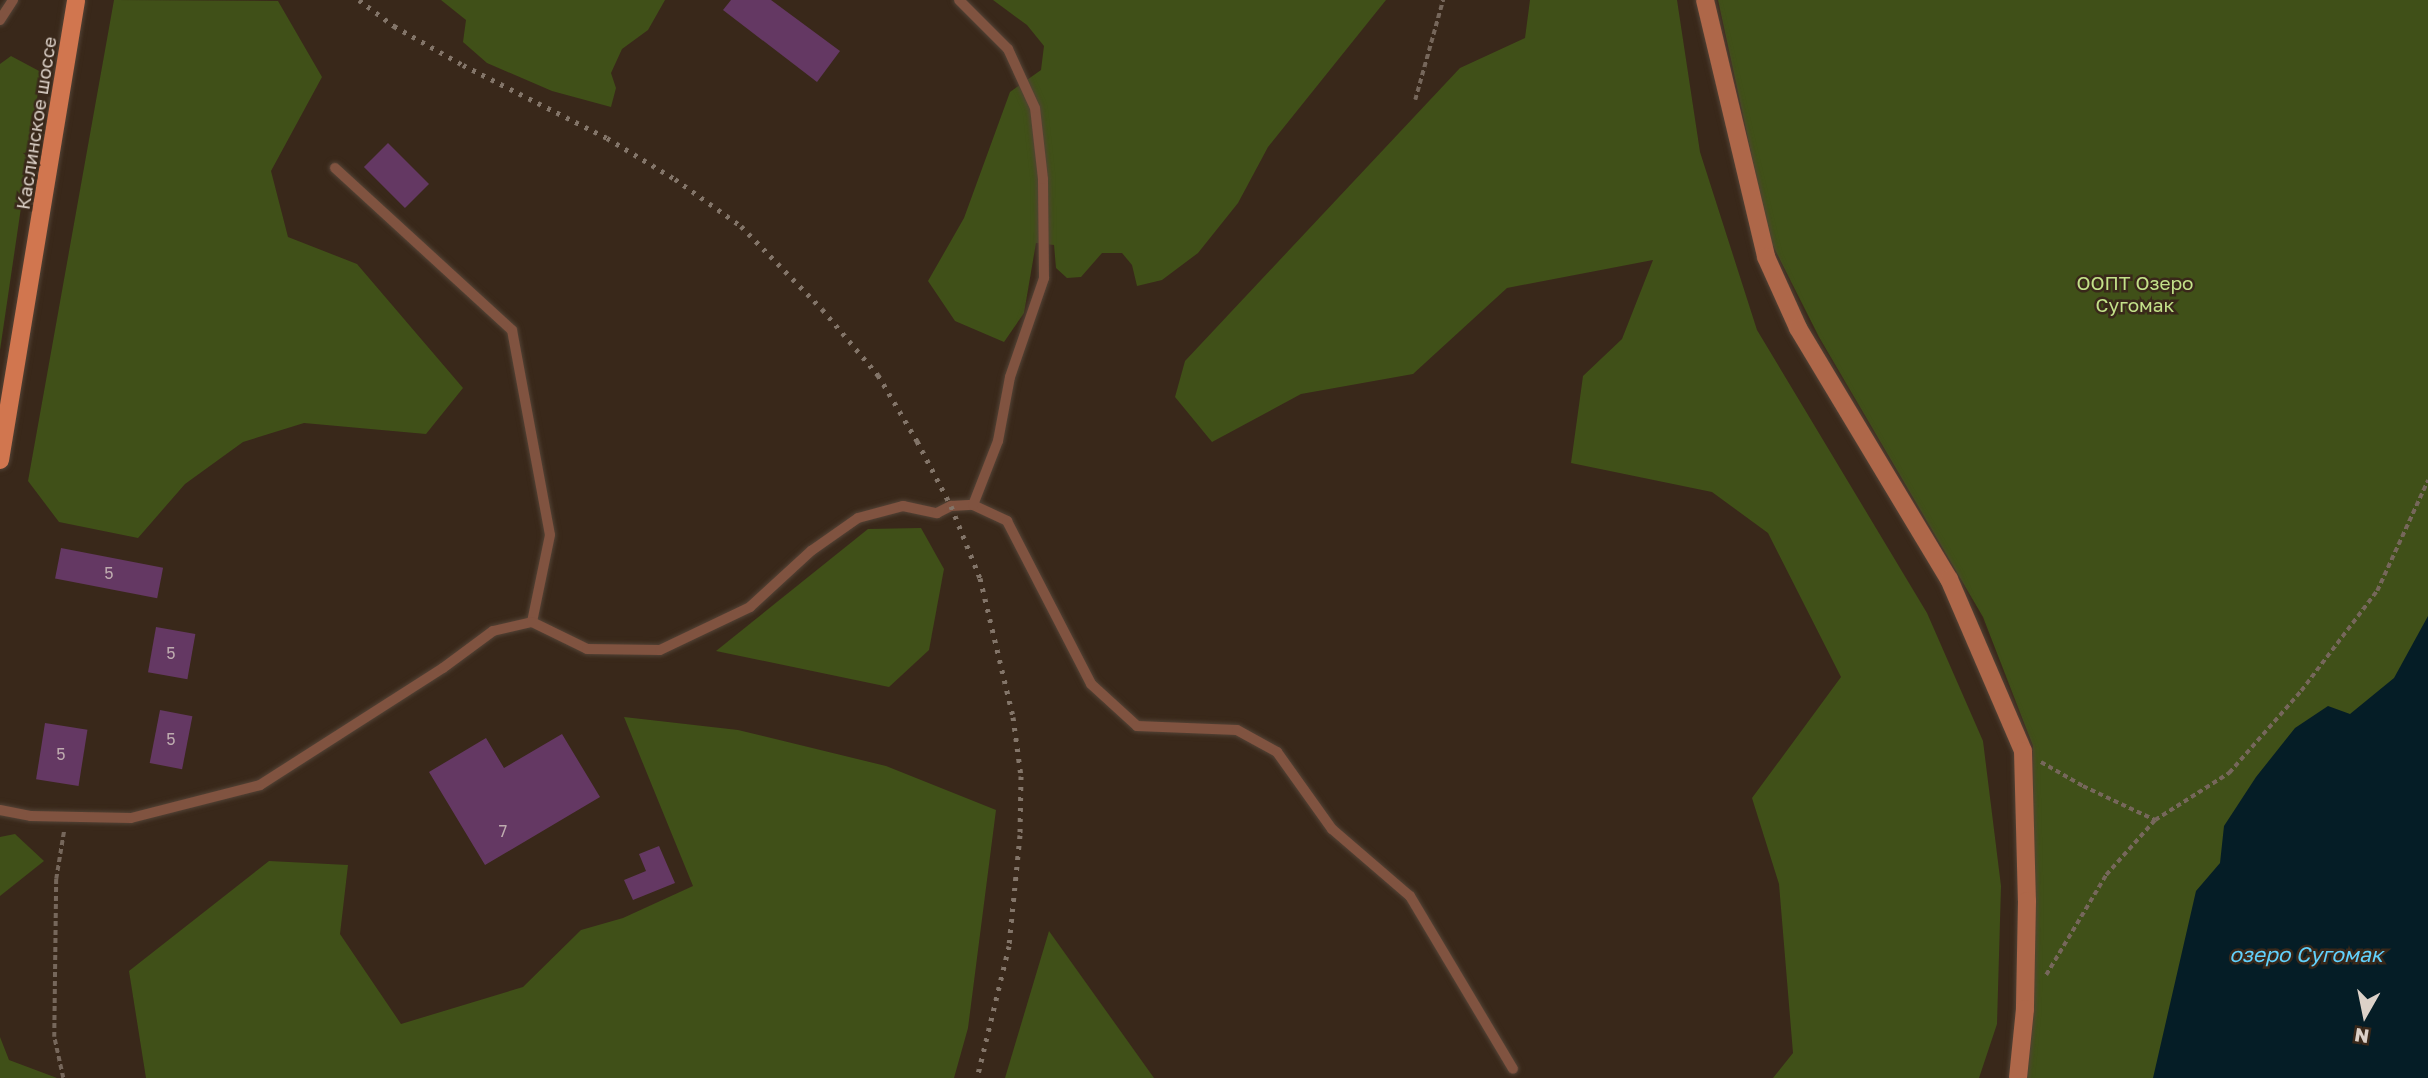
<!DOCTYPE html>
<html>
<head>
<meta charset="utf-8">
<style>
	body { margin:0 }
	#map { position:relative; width:2428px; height:1078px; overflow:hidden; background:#39281a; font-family:"Golos Text",sans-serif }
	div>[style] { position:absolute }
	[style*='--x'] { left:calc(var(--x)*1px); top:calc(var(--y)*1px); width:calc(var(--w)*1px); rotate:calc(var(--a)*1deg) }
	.green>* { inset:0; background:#405018 }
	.water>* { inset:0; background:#051d26 }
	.building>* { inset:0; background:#643863; transform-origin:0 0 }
	.path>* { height:3.5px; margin-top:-1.75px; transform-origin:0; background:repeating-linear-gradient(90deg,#76675b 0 5px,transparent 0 8.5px) }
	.roads { filter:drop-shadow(0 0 2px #534336) drop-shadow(0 0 2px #534336) }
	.lane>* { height:10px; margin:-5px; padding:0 5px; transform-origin:5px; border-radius:5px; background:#805340 }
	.secondary>* { height:18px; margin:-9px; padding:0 9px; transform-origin:9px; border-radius:9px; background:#ae6749 }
	.primary>* { height:18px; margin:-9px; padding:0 9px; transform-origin:9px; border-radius:9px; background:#d1764f }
	.rail>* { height:5px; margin-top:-2.5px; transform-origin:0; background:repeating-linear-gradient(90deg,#837569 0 3.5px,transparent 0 10.5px) }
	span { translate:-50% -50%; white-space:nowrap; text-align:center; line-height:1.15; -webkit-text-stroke:5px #39281a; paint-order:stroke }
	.number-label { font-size:16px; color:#beabaf }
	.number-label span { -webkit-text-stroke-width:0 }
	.street-label { font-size:19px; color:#dcd1c8 }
	.park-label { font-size:19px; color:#c3e189 }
	.water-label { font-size:21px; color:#62d1fc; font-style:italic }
	.north { position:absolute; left:2330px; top:980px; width:70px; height:70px; -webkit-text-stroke:5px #39281a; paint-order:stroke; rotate:189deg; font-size:19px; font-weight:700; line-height:28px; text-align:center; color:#dcd1c8 }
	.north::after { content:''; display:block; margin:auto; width:24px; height:32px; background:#dcd1c8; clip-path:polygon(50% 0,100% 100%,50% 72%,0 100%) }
</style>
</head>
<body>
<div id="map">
	<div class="green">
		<i style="clip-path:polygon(114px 0,278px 1px,322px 77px,271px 171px,288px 237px,357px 264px,463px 388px,426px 434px,304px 423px,243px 442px,185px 484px,138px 538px,59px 522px,28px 481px)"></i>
		<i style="clip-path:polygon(441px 0,665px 0,648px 30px,622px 49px,611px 73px,616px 88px,611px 107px,552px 91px,487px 63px,463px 42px,466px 20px)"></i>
		<i style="clip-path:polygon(993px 0,1386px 0,1268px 147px,1238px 203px,1198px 253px,1162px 280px,1137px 286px,1132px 265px,1122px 253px,1102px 253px,1081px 277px,1067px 278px,1056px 268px,1054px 245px,1036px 243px,1024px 313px,1004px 342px,955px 321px,928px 281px,964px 218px,1010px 92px,1041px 70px,1044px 46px,1027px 25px)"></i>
		<i style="clip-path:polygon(1530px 0,1677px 0,1700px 152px,1757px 330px,1927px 613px,1983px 741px,2001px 886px,1997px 1024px,1979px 1078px,1773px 1078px,1793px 1053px,1779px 884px,1752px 798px,1841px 677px,1768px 533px,1712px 492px,1571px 463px,1583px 376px,1622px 339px,1653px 260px,1507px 288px,1413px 374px,1301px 394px,1212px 442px,1175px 397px,1185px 361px,1460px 68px,1525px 38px)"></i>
		<i style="clip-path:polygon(1718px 0,2428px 0,2428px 1078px,2027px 1078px,2034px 1012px,2033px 746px,1983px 617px,1819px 337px,1770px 240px)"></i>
		<i style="clip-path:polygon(11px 56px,41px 72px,0 350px,0 64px)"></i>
		<i style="clip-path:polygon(921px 528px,944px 569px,929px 650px,889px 687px,716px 651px,868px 529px)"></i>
		<i style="clip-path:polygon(624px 717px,738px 730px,886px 766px,996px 810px,968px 1028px,954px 1078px,146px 1078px,129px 971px,269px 861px,348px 865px,340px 934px,401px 1024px,523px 987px,581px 930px,623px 918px,693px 886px)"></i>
		<i style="clip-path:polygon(15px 834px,44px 861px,0 896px,0 837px)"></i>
		<i style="clip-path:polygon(1049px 931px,1154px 1078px,1005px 1078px)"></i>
		<i style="clip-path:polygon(0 1037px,9px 1060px,57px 1078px,0 1078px)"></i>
	</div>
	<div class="water">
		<i style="clip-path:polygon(2428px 616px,2428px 1078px,2153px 1078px,2196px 891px,2220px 863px,2224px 826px,2256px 777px,2295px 728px,2328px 706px,2350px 714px,2394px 678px)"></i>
	</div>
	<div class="building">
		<i style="clip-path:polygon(731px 0,771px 0,840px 51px,817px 82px,723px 10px)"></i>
		<i style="left:388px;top:143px;width:58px;height:34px;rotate:45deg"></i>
		<i style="left:61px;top:548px;width:104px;height:31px;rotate:11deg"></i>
		<i style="left:156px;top:627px;width:40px;height:46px;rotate:10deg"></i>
		<i style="left:160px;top:710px;width:33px;height:54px;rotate:11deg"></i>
		<i style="left:45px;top:723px;width:43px;height:57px;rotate:9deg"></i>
		<i style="clip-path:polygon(562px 734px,600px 797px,485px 865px,429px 772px,486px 738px,504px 768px)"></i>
		<i style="clip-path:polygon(659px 846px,675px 883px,633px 900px,624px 880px,646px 871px,639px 854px)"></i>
	</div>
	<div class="path">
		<i style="--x:1415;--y:100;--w:104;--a:-74.4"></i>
		<i style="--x:2041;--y:762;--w:48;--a:29.7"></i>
		<i style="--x:2083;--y:786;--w:80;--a:25.3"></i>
		<i style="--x:2046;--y:975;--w:117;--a:-59"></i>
		<i style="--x:2106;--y:875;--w:74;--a:-48.3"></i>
		<i style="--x:2155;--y:820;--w:88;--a:-32.4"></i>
		<i style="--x:2229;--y:773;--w:109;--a:-48.7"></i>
		<i style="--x:2301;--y:691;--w:126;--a:-52.8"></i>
		<i style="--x:2377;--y:591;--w:122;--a:-65.3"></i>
		<i style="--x:63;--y:1078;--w:42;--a:-102.4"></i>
		<i style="--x:54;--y:1037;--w:158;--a:-89.3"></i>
		<i style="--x:56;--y:879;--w:50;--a:-80.7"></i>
	</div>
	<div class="roads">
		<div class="lane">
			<i style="--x:0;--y:20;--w:24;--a:-57"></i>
			<i style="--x:335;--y:168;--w:240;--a:42.5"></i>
			<i style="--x:512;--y:330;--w:208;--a:79.5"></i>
			<i style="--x:550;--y:535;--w:89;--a:101.7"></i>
			<i style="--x:973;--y:505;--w:38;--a:25"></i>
			<i style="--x:1007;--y:521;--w:183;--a:62.7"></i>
			<i style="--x:1091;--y:684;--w:62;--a:42.4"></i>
			<i style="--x:1137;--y:726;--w:100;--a:2.3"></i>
			<i style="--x:1237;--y:730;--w:46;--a:28.8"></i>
			<i style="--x:1277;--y:752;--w:95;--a:54.5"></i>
			<i style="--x:1332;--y:829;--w:103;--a:40.7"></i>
			<i style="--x:1410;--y:896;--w:201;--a:59.2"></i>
			<i style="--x:0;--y:810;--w:32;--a:11"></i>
			<i style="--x:31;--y:816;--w:100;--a:1.1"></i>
			<i style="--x:131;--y:818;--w:133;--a:-14.3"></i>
			<i style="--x:260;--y:785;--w:217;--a:-32.6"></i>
			<i style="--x:443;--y:668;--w:62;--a:-36.5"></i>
			<i style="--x:493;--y:631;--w:40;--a:-13"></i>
			<i style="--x:532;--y:622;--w:61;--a:26.1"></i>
			<i style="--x:587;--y:649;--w:73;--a:0.8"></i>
			<i style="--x:660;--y:650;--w:100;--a:-25.5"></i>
			<i style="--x:750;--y:607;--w:83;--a:-42.6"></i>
			<i style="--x:811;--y:551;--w:57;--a:-35.1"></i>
			<i style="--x:858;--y:518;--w:47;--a:-14.9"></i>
			<i style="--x:903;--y:506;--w:35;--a:12"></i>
			<i style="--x:937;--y:513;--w:16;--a:-27"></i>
			<i style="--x:951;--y:506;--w:22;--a:-3"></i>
			<i style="--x:973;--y:505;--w:69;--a:-68.7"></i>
			<i style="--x:998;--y:441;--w:65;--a:-79.4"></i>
			<i style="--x:1010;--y:377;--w:105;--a:-71"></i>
			<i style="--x:1044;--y:278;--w:99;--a:-90.6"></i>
			<i style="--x:1043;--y:179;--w:71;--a:-96.4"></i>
			<i style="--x:1035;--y:108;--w:65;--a:-114.6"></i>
			<i style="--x:1008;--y:49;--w:69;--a:-135"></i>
		</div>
		<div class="secondary">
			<i style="--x:1705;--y:0;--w:264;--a:76.6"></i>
			<i style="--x:1766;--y:257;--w:78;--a:65.7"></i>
			<i style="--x:1798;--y:328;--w:293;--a:59"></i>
			<i style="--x:1949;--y:579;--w:187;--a:66.7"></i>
			<i style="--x:2023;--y:751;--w:150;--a:88.5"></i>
			<i style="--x:2027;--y:901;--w:108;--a:91.1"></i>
			<i style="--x:2025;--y:1009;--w:69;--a:95.8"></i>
		</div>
		<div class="primary">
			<i style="--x:0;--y:460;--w:466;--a:-80.6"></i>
		</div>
	</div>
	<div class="rail">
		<i style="--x:359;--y:0;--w:44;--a:36.6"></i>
		<i style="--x:394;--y:26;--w:79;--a:29.5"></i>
		<i style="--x:463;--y:65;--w:161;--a:26.9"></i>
		<i style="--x:607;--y:138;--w:79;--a:31.1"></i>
		<i style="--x:675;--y:179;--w:81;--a:35.5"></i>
		<i style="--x:741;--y:226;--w:116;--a:45.7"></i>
		<i style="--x:822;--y:309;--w:87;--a:49.7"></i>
		<i style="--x:878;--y:375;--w:77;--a:59.4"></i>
		<i style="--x:917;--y:441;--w:73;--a:62.4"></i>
		<i style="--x:951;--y:506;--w:78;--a:68.1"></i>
		<i style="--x:980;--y:578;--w:143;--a:76.6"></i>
		<i style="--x:1013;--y:717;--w:60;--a:82.3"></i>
		<i style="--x:1021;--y:776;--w:59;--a:91"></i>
		<i style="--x:1020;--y:835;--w:112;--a:95.7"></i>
		<i style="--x:1009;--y:946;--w:136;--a:103.6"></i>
	</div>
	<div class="number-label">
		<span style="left:109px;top:573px">5</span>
		<span style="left:171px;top:653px">5</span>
		<span style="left:171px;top:739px">5</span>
		<span style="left:61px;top:754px">5</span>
		<span style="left:503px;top:831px">7</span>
	</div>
	<div class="street-label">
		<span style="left:36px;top:123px;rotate:-81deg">Каслинское шоссе</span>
	</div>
	<div class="park-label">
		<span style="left:2135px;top:294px">ООПТ Озеро<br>Сугомак</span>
	</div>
	<div class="water-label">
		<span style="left:2306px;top:954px">озеро Сугомак</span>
	</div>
	<div class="north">N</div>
</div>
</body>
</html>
